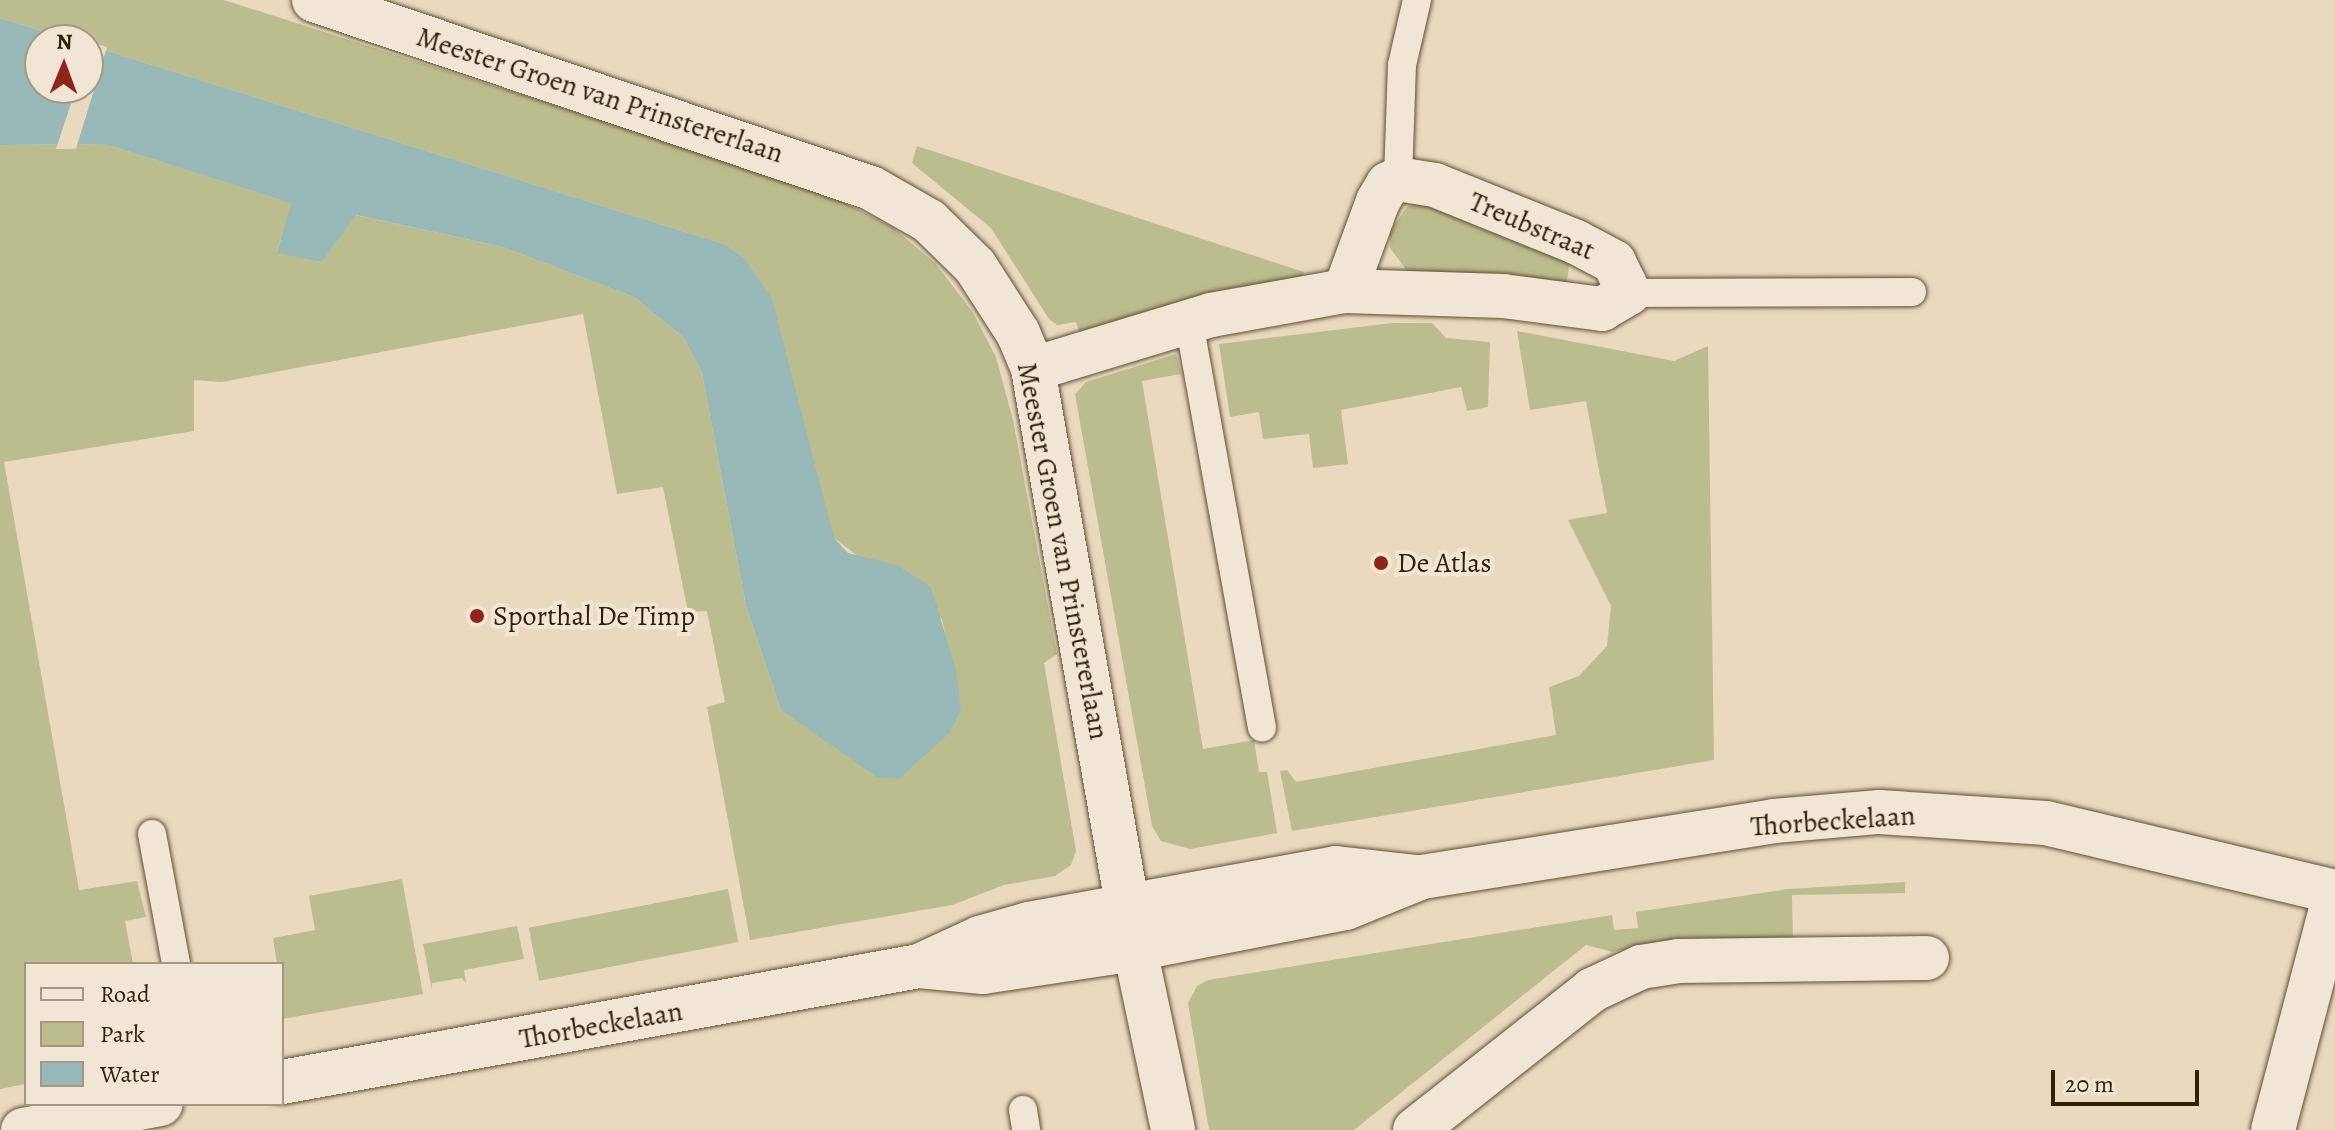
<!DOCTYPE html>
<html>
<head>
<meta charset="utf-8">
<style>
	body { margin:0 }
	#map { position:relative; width:2335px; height:1130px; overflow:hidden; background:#ead8bf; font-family:Alegreya,serif }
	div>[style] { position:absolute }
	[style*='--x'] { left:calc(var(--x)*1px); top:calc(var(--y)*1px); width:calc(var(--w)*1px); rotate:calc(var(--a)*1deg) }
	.green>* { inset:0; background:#bcbd8e; transform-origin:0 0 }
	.water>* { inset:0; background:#98b9b7 }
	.pier>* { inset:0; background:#ead8bf }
	.roads { filter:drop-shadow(0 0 2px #604e35) drop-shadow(0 0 2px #604e35) }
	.service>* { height:28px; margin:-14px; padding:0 14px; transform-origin:14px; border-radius:14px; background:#f1e6d5 }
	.minor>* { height:44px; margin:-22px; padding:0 22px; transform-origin:22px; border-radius:22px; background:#f1e6d5 }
	.tertiary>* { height:44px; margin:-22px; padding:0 22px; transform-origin:22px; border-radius:22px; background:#f1e6d5 }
	.dots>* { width:22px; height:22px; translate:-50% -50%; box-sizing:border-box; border:4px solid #f1e6d5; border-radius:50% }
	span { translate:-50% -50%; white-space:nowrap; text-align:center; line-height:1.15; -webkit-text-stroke:8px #f1e6d5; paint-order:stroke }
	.street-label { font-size:28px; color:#322007 }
	.poi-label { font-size:28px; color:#322007 }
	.left { translate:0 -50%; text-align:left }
	.legend { position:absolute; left:24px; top:962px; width:260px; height:144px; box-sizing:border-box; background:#f1e6d5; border:2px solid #a59783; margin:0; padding:10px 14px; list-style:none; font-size:24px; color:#322007 }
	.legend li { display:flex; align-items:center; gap:16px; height:40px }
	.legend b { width:40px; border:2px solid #a59783 }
	.north { position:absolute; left:24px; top:24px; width:80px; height:80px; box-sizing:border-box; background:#f1e6d5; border:2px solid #a59783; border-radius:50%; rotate:1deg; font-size:22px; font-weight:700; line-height:32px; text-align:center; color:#322007 }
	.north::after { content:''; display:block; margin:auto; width:28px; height:36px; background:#8f2418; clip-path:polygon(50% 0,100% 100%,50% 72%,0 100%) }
	.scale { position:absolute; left:2051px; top:1070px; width:148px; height:36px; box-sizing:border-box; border:4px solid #322007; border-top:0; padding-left:10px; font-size:24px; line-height:28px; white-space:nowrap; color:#322007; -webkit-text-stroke:6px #f1e6d5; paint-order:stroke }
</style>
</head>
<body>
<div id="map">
	<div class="green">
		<i style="clip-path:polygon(0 0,224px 0,817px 189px,892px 227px,935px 263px,972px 311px,996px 357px,1013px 420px,1057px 654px,1044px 663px,1076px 851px,1071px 865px,1055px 876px,1004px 885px,952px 905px,750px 940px,707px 707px,725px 702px,707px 611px,688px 612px,663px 487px,617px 494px,583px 314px,222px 382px,194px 380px,194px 431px,4px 462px,79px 890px,137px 881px,146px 917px,125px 921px,133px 964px,26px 964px,26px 1084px,0 1089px,0 145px,105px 144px,292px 203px,277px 252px,322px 262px,355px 215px,503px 247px,634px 297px,684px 338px,702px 373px,746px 606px,781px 710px,961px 710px,942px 619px,834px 538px,744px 258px,727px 245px,88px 45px,88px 40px,71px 40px,0 18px)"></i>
		<i style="clip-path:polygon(917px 146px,1304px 272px,1300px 285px,1081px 337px,1076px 322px,1057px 325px,1049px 319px,991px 228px,912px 163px)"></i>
		<i style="clip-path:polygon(1422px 201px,1561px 256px,1569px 264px,1567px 283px,1408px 272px,1390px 248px,1390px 232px,1407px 207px)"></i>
		<i style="clip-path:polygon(1392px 323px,1432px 323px,1446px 338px,1490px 342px,1488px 407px,1467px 411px,1461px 387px,1341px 410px,1348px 464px,1313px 468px,1309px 434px,1263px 439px,1259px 412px,1230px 417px,1219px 344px)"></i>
		<i style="clip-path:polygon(1517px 331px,1674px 361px,1708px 346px,1714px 760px,1292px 831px,1280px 771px,1287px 770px,1296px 782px,1556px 735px,1549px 687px,1579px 676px,1607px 646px,1611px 606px,1568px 520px,1607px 513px,1586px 401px,1530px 410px)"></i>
		<i style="clip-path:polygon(1176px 354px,1181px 374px,1142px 381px,1203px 749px,1254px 740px,1259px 772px,1267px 772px,1277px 833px,1190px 849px,1161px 841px,1152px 826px,1075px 394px,1086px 382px)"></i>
		<i style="clip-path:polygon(402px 879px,423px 994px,282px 1019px,282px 964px,277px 964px,273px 938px,315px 930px,309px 896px)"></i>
		<i style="clip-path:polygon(1905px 882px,1905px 893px,1792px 895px,1793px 943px,1643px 945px,1613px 952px,1586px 945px,1354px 1130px,1209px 1130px,1188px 1003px,1197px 986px,1208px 980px,1612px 915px,1614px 930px,1638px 928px,1636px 912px,1788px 889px)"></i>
		<i style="left:728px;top:889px;width:54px;height:203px;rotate:79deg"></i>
		<i style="clip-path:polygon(517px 926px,524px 959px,464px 970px,466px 983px,462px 978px,432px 983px,432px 990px,423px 944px)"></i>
	</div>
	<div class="water">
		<i style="clip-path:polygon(0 18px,71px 40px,40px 40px,40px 88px,88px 88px,88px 45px,727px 245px,744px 258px,772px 299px,834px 538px,848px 553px,897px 565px,931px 587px,956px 670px,961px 710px,950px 732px,899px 779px,877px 777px,781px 710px,746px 606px,702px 373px,684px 338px,634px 297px,503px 247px,356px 215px,322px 262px,277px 253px,291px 203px,105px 144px,0 145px)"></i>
	</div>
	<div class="pier">
		<i style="clip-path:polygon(90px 42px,107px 47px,76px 149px,56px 149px,76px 88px,88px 88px)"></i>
	</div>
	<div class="roads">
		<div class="service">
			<i style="--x:1398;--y:179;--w:114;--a:-88"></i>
			<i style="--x:1402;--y:65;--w:67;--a:-77"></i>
			<i style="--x:1629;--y:293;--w:283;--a:-0.2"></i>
			<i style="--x:1189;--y:322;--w:412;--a:79.8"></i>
			<i style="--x:152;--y:834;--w:132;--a:79.5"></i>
			<i style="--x:1023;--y:1110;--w:20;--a:81"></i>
		</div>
		<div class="minor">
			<i style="--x:1033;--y:369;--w:186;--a:-16.9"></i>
			<i style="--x:1211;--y:315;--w:136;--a:-10.2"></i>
			<i style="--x:1345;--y:291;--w:158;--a:1.8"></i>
			<i style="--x:1503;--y:296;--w:100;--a:7.5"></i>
			<i style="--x:1602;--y:309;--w:31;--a:-31"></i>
			<i style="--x:1629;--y:293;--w:34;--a:-116"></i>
			<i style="--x:1614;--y:262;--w:43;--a:-152.2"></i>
			<i style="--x:1576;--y:242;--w:152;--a:-158"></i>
			<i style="--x:1435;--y:185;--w:37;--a:-171"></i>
			<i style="--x:1398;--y:179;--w:11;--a:153"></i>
			<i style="--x:1388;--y:184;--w:20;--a:120"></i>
			<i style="--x:1378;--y:201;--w:96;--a:110.1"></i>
			<i style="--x:1135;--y:949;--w:185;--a:78.1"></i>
			<i style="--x:1415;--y:1130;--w:226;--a:-38.3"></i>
			<i style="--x:1592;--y:990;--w:54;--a:-25.1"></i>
			<i style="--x:1641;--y:967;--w:37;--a:-9"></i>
			<i style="--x:1678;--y:961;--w:249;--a:-0.7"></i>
		</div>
		<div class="tertiary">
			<i style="--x:314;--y:0;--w:588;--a:18.65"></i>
			<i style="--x:871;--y:188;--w:67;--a:29.6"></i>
			<i style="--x:929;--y:221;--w:64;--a:44.4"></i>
			<i style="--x:975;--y:266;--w:80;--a:57.3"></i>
			<i style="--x:1018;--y:333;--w:39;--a:67"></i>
			<i style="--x:1033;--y:369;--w:589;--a:80.03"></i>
			<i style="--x:919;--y:966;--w:64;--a:5.4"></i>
			<i style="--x:983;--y:972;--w:154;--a:-8.6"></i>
			<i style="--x:1135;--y:949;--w:215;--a:-11"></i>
			<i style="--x:1346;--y:908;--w:82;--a:-22.2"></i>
			<i style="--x:1422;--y:877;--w:356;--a:-9"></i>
			<i style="--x:1774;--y:821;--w:106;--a:-4.9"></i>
			<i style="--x:1880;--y:812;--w:166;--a:3.8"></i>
			<i style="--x:2046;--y:823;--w:297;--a:13.4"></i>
			<i style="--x:282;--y:1082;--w:647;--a:-10.32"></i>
			<i style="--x:919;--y:966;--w:67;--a:-24.7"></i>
			<i style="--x:980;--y:938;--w:51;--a:-15.9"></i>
			<i style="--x:1029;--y:924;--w:312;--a:-10.3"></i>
			<i style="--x:1336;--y:868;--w:81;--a:6.4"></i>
			<i style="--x:23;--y:1130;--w:140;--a:-10.7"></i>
			<i style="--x:2273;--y:1130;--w:245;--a:-75.3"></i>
		</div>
	</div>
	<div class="dots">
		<i style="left:1381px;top:563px;background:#8f2418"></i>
		<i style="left:477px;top:616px;background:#8f2418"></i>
	</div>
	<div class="street-label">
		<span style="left:600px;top:95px;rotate:18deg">Meester Groen van Prinstererlaan</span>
		<span style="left:1532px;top:226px;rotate:23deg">Treubstraat</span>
		<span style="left:1063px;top:551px;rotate:79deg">Meester Groen van Prinstererlaan</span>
		<span style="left:1833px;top:821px;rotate:-4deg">Thorbeckelaan</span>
		<span style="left:601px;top:1025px;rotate:-10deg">Thorbeckelaan</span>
	</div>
	<div class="poi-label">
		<span class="left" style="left:1397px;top:563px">De Atlas</span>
		<span class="left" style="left:493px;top:616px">Sporthal De Timp</span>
	</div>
	<ul class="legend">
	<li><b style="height:10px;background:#f1e6d5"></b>Road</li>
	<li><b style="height:22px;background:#bcbd8e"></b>Park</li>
	<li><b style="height:22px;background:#98b9b7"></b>Water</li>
	</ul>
	<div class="north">N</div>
	<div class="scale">20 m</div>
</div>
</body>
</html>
